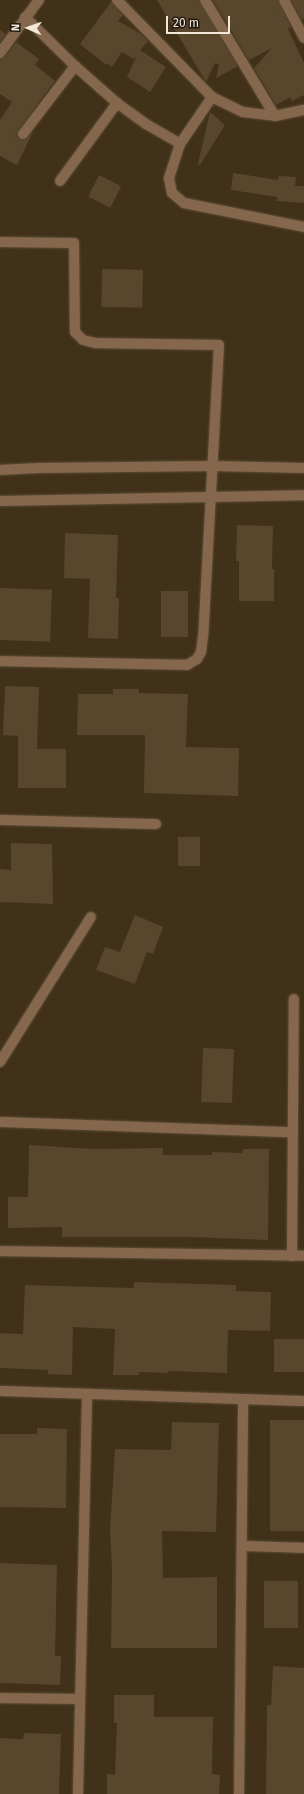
<!DOCTYPE html>
<html>
<head>
<meta charset="utf-8">
<style>
	body { margin:0 }
	#map { position:relative; width:304px; height:1794px; overflow:hidden; background:#413118; font-family:"Fira Sans",sans-serif }
	div>[style] { position:absolute }
	[style*='--x'] { left:calc(var(--x)*1px); top:calc(var(--y)*1px); width:calc(var(--w)*1px); rotate:calc(var(--a)*1deg) }
	.building>* { inset:0; background:#58462d; transform-origin:0 0 }
	.roads { filter:drop-shadow(0 0 1px #5d4e37) drop-shadow(0 0 1px #5d4e37) }
	.street>* { height:10px; margin:-5px; padding:0 5px; transform-origin:5px; border-radius:5px; background:#85674d }
	span { translate:-50% -50%; white-space:nowrap; text-align:center; line-height:1.15; -webkit-text-stroke:3px #221a10; paint-order:stroke }
	.north { position:absolute; left:8px; top:8px; width:40px; height:40px; -webkit-text-stroke:3px #221a10; paint-order:stroke; rotate:272deg; font-size:11px; font-weight:700; line-height:16px; text-align:center; color:#f2e7d9 }
	.north::after { content:''; display:block; margin:auto; width:14px; height:18px; background:#f2e7d9; clip-path:polygon(50% 0,100% 100%,50% 72%,0 100%) }
	.scale { position:absolute; left:166px; top:16px; width:64px; height:18px; box-sizing:border-box; border:2px solid #f2e7d9; border-top:0; padding-left:5px; font-size:12px; line-height:14px; white-space:nowrap; color:#f2e7d9; -webkit-text-stroke:3px #221a10; paint-order:stroke }
</style>
</head>
<body>
<div id="map">
	<div class="building">
		<i style="clip-path:polygon(157px 0,199px 0,238px 66px,216px 78px,219px 65px,215px 63px,206px 82px)"></i>
		<i style="clip-path:polygon(213px 0,278px 0,291px 27px,288px 29px,304px 63px,304px 95px,292px 101px,290px 97px,276px 105px,254px 68px,272px 48px,249px 60px)"></i>
		<i style="clip-path:polygon(291px 0,304px 0,304px 19px,302px 20px)"></i>
		<i style="clip-path:polygon(111px 2px,123px 15px,118px 21px,141px 34px,148px 41px,140px 50px,166px 67px,150px 92px,127px 77px,137px 55px,134px 59px,122px 52px,112px 67px,107px 63px,106px 65px,80px 44px)"></i>
		<i style="clip-path:polygon(0 30px,6px 34px,0 42px)"></i>
		<i style="clip-path:polygon(16px 42px,39px 59px,35px 65px,55px 81px,18px 130px,17px 137px,23px 140px,28px 138px,34px 130px,17px 165px,0 156px,0 120px,12px 102px,0 94px,0 59px,5px 57px)"></i>
		<i style="clip-path:polygon(210px 112px,225px 125px,200px 165px,198px 164px)"></i>
		<i style="clip-path:polygon(233px 173px,278px 180px,279px 176px,296px 177px,295px 186px,304px 186px,304px 203px,277px 201px,277px 197px,231px 190px)"></i>
		<i style="left:99px;top:175px;width:25px;height:24px;rotate:27deg"></i>
		<i style="left:102px;top:269px;width:41px;height:38px;rotate:1deg"></i>
		<i style="clip-path:polygon(237px 525px,273px 526px,272px 569px,274px 569px,274px 601px,239px 601px,239px 561px,236px 561px)"></i>
		<i style="clip-path:polygon(65px 533px,118px 535px,116px 598px,119px 598px,118px 639px,88px 638px,90px 579px,64px 578px)"></i>
		<i style="left:0;top:588px;width:52px;height:52px;rotate:2deg"></i>
		<i style="left:161px;top:591px;width:27px;height:46px"></i>
		<i style="clip-path:polygon(5px 686px,39px 687px,37px 749px,66px 749px,66px 788px,18px 788px,18px 736px,3px 735px)"></i>
		<i style="clip-path:polygon(113px 689px,139px 689px,139px 693px,188px 694px,186px 747px,239px 748px,238px 796px,144px 793px,145px 735px,77px 735px,78px 694px,113px 694px)"></i>
		<i style="left:178px;top:837px;width:22px;height:29px"></i>
		<i style="clip-path:polygon(11px 843px,52px 844px,53px 904px,0 902px,0 869px,11px 870px)"></i>
		<i style="clip-path:polygon(135px 915px,163px 927px,153px 954px,147px 952px,135px 984px,96px 970px,105px 947px,120px 952px)"></i>
		<i style="left:203px;top:1048px;width:31px;height:54px;rotate:2deg"></i>
		<i style="clip-path:polygon(29px 1145px,95px 1149px,163px 1148px,163px 1155px,212px 1155px,212px 1152px,242px 1153px,243px 1149px,269px 1149px,268px 1240px,190px 1237px,62px 1237px,62px 1227px,8px 1228px,8px 1197px,28px 1197px)"></i>
		<i style="clip-path:polygon(134px 1282px,236px 1285px,236px 1291px,271px 1292px,270px 1331px,228px 1330px,227px 1373px,168px 1371px,168px 1373px,139px 1372px,139px 1375px,113px 1375px,115px 1329px,73px 1327px,72px 1375px,48px 1374px,48px 1370px,0 1368px,0 1333px,23px 1334px,25px 1285px,134px 1288px)"></i>
		<i style="left:274px;top:1339px;width:30px;height:33px"></i>
		<i style="left:270px;top:1420px;width:34px;height:111px"></i>
		<i style="clip-path:polygon(172px 1422px,219px 1423px,216px 1532px,162px 1531px,163px 1578px,217px 1577px,217px 1648px,111px 1648px,112px 1569px,110px 1529px,115px 1449px,171px 1450px)"></i>
		<i style="clip-path:polygon(37px 1428px,67px 1429px,66px 1508px,0 1507px,0 1434px,37px 1434px)"></i>
		<i style="clip-path:polygon(0 1563px,57px 1565px,55px 1656px,61px 1656px,60px 1685px,0 1683px)"></i>
		<i style="left:264px;top:1581px;width:34px;height:47px"></i>
		<i style="clip-path:polygon(273px 1666px,304px 1668px,304px 1794px,266px 1794px,267px 1705px,271px 1705px)"></i>
		<i style="clip-path:polygon(114px 1695px,154px 1695px,154px 1717px,213px 1717px,212px 1774px,220px 1775px,219px 1794px,107px 1794px,107px 1774px,115px 1775px,117px 1723px,114px 1723px)"></i>
		<i style="clip-path:polygon(24px 1733px,61px 1734px,59px 1794px,0 1794px,0 1738px,23px 1739px)"></i>
	</div>
	<div class="roads">
		<div class="street">
			<i style="--x:117;--y:0;--w:136;--a:45.6"></i>
			<i style="--x:212;--y:97;--w:34;--a:26"></i>
			<i style="--x:243;--y:112;--w:32;--a:7"></i>
			<i style="--x:275;--y:116;--w:30;--a:-12"></i>
			<i style="--x:205;--y:0;--w:135;--a:58.9"></i>
			<i style="--x:284;--y:0;--w:43;--a:62.2"></i>
			<i style="--x:25;--y:17;--w:70;--a:44.4"></i>
			<i style="--x:75;--y:66;--w:56;--a:41.4"></i>
			<i style="--x:117;--y:103;--w:36;--a:36"></i>
			<i style="--x:146;--y:124;--w:39;--a:30"></i>
			<i style="--x:0;--y:53;--w:66;--a:-53.7"></i>
			<i style="--x:212;--y:97;--w:57;--a:124.2"></i>
			<i style="--x:180;--y:144;--w:36;--a:108"></i>
			<i style="--x:169;--y:178;--w:15;--a:79"></i>
			<i style="--x:172;--y:193;--w:16;--a:40"></i>
			<i style="--x:184;--y:203;--w:122;--a:11.3"></i>
			<i style="--x:23;--y:134;--w:86;--a:-52.6"></i>
			<i style="--x:60;--y:181;--w:97;--a:-53.8"></i>
			<i style="--x:0;--y:242;--w:74;--a:0.8"></i>
			<i style="--x:74;--y:243;--w:89;--a:89.4"></i>
			<i style="--x:75;--y:332;--w:11;--a:45"></i>
			<i style="--x:83;--y:340;--w:12;--a:14"></i>
			<i style="--x:95;--y:343;--w:124;--a:0.9"></i>
			<i style="--x:219;--y:345;--w:291;--a:93.1"></i>
			<i style="--x:203;--y:636;--w:16;--a:97"></i>
			<i style="--x:201;--y:652;--w:8;--a:120"></i>
			<i style="--x:197;--y:659;--w:12;--a:149"></i>
			<i style="--x:187;--y:665;--w:187;--a:-178.8"></i>
			<i style="--x:0;--y:470;--w:39;--a:-3"></i>
			<i style="--x:39;--y:468;--w:173;--a:-0.7"></i>
			<i style="--x:212;--y:466;--w:92;--a:1.2"></i>
			<i style="--x:0;--y:501;--w:304;--a:-1.1"></i>
			<i style="--x:0;--y:820;--w:156;--a:1.5"></i>
			<i style="--x:0;--y:1062;--w:171;--a:-57.9"></i>
			<i style="--x:0;--y:1122;--w:293;--a:2"></i>
			<i style="--x:0;--y:1251;--w:304;--a:0.9"></i>
			<i style="--x:292;--y:1256;--w:257;--a:-89.6"></i>
			<i style="--x:0;--y:1391;--w:304;--a:1.9"></i>
			<i style="--x:242;--y:1546;--w:62;--a:1.8"></i>
			<i style="--x:0;--y:1698;--w:80;--a:0.7"></i>
			<i style="--x:78;--y:1794;--w:399;--a:-88.7"></i>
			<i style="--x:239;--y:1794;--w:395;--a:-89.4"></i>
		</div>
	</div>
	<div class="north">N</div>
	<div class="scale">20 m</div>
</div>
</body>
</html>
